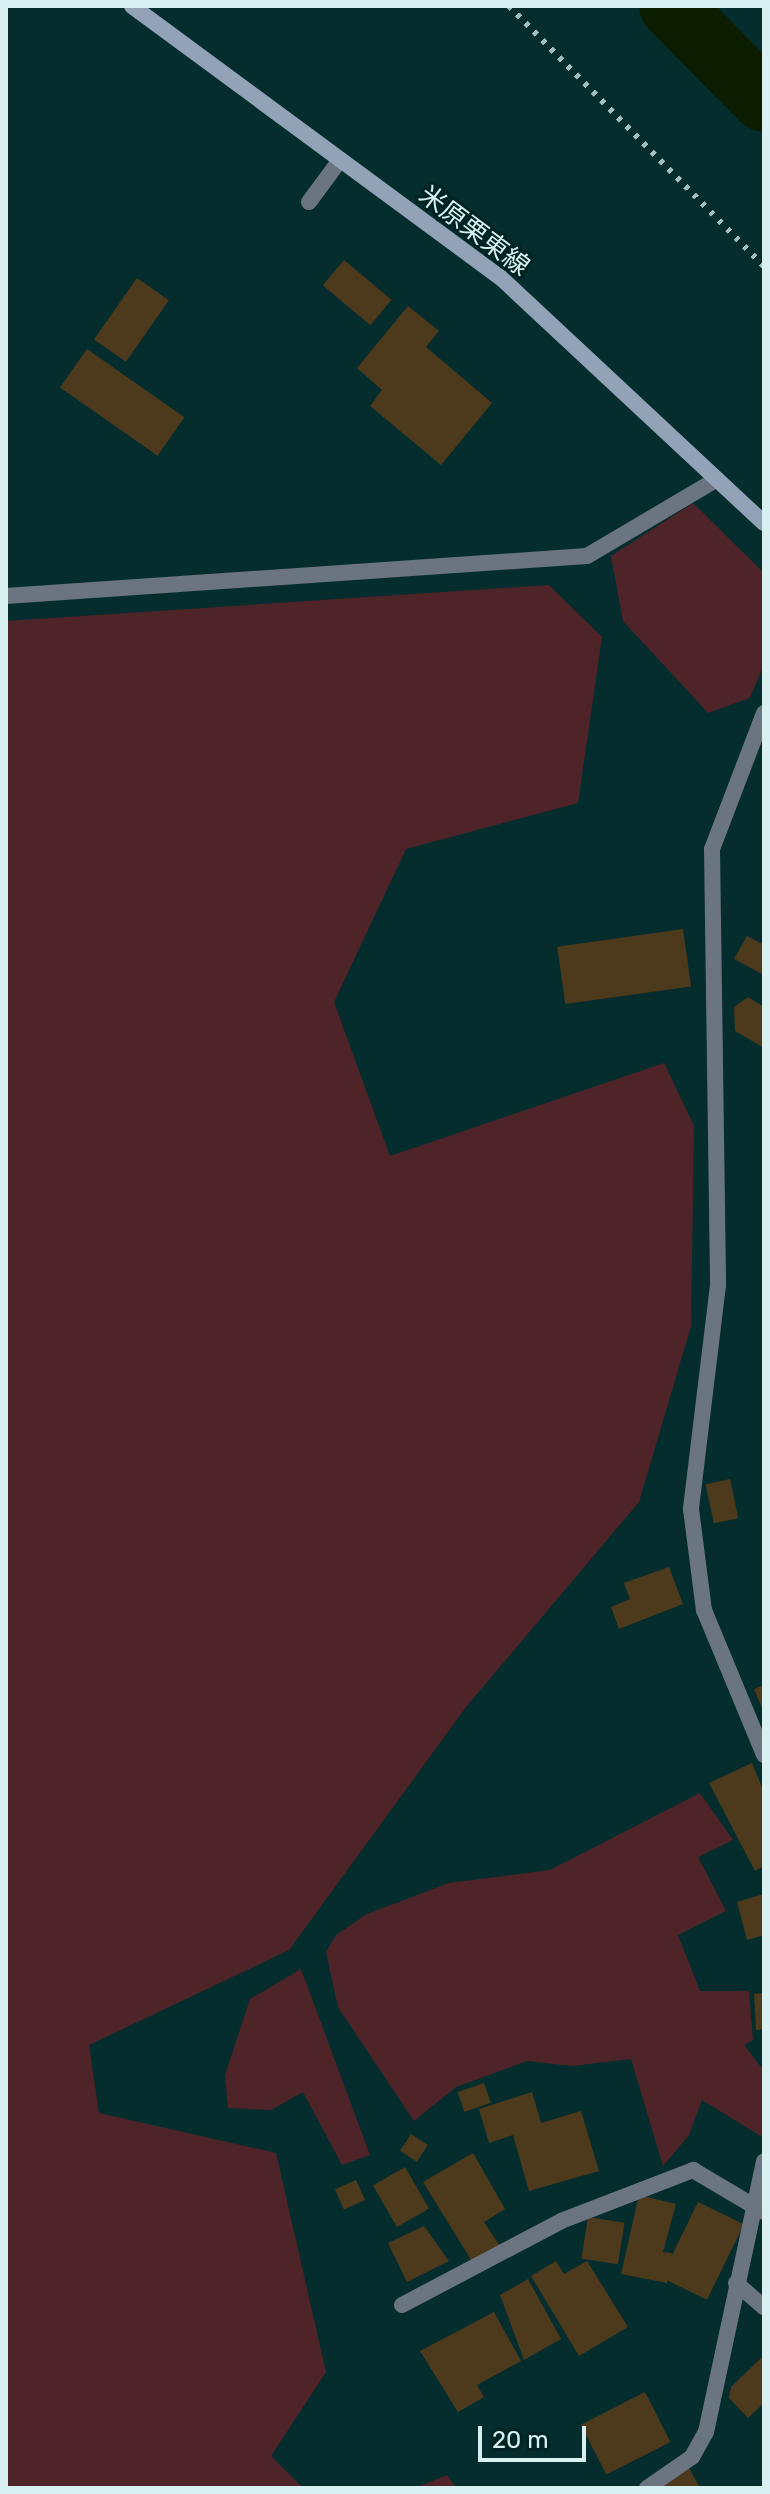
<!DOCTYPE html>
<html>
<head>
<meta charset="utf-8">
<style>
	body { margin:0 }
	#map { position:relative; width:770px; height:2494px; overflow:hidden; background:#062d2d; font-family:Rubik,"Noto Sans JP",sans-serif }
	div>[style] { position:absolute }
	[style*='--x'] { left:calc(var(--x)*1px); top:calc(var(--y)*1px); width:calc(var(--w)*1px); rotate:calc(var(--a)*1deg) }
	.green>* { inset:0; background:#4e2428 }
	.river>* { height:64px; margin:-32px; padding:0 32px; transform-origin:32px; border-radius:32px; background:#0c1d02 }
	.building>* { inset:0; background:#4d391c; transform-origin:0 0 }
	.service>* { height:16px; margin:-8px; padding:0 8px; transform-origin:8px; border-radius:8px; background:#6b7582 }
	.minor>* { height:16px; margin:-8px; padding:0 8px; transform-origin:8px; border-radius:8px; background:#6b7582 }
	.secondary>* { height:16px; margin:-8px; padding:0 8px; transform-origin:8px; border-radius:8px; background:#92a2b7 }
	.rail>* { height:6px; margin-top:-3px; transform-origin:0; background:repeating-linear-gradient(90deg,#a2bfbe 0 4px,transparent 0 12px) }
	span { translate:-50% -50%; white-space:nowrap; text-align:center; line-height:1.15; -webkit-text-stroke:6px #002323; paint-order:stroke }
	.street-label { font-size:26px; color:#d8f1f0 }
	.frame { position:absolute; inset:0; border:8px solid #d8f1f0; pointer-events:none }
	.scale { position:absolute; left:478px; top:2426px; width:108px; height:36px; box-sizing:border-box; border:4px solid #d8f1f0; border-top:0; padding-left:10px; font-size:24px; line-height:28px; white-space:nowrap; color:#d8f1f0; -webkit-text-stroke:6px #002323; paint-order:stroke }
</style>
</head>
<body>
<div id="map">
	<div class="green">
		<i style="clip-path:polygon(693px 503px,764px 573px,764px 664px,750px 698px,708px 713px,623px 621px,611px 556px)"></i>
		<i style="clip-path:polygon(549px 585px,602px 637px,578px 803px,406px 849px,334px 1002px,390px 1156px,664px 1063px,694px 1126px,691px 1326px,639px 1502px,466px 1707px,289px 1950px,89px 2045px,99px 2113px,276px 2153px,326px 2372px,271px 2456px,303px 2488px,6px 2488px,6px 621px)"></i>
		<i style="clip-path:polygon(700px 1793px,733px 1840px,698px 1857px,726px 1911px,678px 1935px,700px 1991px,749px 1991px,753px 2040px,744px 2045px,764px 2071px,764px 2138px,702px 2100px,689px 2135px,663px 2166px,631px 2059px,572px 2066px,527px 2061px,456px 2087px,414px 2121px,338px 2007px,326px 1952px,336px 1935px,367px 1914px,449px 1883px,550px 1870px)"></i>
		<i style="clip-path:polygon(301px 1969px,370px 2155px,342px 2165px,303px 2092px,271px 2110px,228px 2108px,225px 2075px,250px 1999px)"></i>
		<i style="clip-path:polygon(447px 2475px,456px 2488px,415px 2488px)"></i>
	</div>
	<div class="river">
		<i style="--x:671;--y:6;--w:132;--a:45.3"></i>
	</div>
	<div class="building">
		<i style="left:344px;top:260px;width:62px;height:33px;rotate:40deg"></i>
		<i style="left:137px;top:278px;width:39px;height:75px;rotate:35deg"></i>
		<i style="clip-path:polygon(408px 306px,439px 331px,426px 347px,492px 403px,441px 465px,370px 406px,382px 390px,357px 368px)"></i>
		<i style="left:87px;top:349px;width:119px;height:47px;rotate:35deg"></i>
		<i style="left:683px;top:929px;width:58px;height:127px;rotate:82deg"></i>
		<i style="clip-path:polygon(747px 936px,764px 945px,764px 975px,734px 959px)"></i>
		<i style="clip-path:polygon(748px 997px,764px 1007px,764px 1048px,735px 1031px,734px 1007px)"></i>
		<i style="left:730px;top:1479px;width:40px;height:25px;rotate:78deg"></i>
		<i style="clip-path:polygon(669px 1567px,683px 1604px,619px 1629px,611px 1607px,630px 1599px,624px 1583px)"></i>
		<i style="clip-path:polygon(764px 1685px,764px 1713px,754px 1689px)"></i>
		<i style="clip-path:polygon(752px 1763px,764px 1792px,764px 1866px,755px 1871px,709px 1783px)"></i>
		<i style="clip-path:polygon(764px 1894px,764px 1935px,747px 1940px,737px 1902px)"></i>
		<i style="clip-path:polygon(764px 1993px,764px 2029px,756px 2030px,754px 1994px)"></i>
		<i style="left:484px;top:2083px;width:21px;height:28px;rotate:71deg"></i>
		<i style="clip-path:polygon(532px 2092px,541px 2123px,581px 2111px,599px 2171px,529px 2191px,513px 2135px,489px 2143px,479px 2109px)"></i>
		<i style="left:411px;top:2134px;width:20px;height:20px;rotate:33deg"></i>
		<i style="clip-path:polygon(473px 2153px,505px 2209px,484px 2222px,500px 2246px,473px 2263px,423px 2182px)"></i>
		<i style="left:405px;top:2167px;width:48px;height:37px;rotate:60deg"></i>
		<i style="left:356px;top:2180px;width:22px;height:23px;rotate:66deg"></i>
		<i style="clip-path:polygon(639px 2195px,676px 2204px,663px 2252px,672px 2253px,667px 2283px,621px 2274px)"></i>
		<i style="left:698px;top:2202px;width:51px;height:84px;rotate:26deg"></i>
		<i style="left:588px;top:2217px;width:37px;height:42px;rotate:9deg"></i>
		<i style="clip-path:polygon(424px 2226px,449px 2261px,407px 2282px,388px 2243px)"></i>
		<i style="clip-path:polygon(556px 2261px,564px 2274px,587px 2261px,628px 2327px,579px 2356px,531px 2276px)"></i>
		<i style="clip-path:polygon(528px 2279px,561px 2339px,524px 2360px,500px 2295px)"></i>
		<i style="clip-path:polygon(494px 2312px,521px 2361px,477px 2385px,484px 2397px,458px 2412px,420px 2351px)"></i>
		<i style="clip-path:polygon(764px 2355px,764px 2403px,748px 2418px,729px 2398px,731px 2387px)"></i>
		<i style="left:645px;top:2392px;width:56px;height:72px;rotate:63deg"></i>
		<i style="clip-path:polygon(688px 2466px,700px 2488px,662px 2488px,659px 2482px)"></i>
	</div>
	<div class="service">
		<i style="--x:309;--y:202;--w:52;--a:-53.6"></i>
	</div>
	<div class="minor">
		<i style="--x:6;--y:596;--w:582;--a:-3.94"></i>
		<i style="--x:587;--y:556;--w:151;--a:-30.6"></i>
		<i style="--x:764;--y:713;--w:146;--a:110.9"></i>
		<i style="--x:712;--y:849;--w:436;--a:89.2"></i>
		<i style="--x:718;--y:1285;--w:226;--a:96.9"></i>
		<i style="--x:691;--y:1509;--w:102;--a:82.7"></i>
		<i style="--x:704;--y:1610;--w:157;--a:67.5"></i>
		<i style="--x:736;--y:2283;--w:37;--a:41"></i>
		<i style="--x:402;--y:2305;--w:180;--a:-27.8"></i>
		<i style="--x:561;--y:2221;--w:142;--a:-21.1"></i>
		<i style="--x:693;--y:2170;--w:82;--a:30.6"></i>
		<i style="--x:647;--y:2488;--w:55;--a:-34.6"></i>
		<i style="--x:692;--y:2457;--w:29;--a:-61"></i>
		<i style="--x:706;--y:2432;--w:277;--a:-77.9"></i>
	</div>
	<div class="secondary">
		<i style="--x:132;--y:6;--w:457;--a:36.4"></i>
		<i style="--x:500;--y:277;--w:361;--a:43"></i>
	</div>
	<div class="rail">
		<i style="--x:509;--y:6;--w:364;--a:45.6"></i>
	</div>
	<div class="street-label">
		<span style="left:474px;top:231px;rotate:37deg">米原栗東線</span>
	</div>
	<div class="frame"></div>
	<div class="scale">20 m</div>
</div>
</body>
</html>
